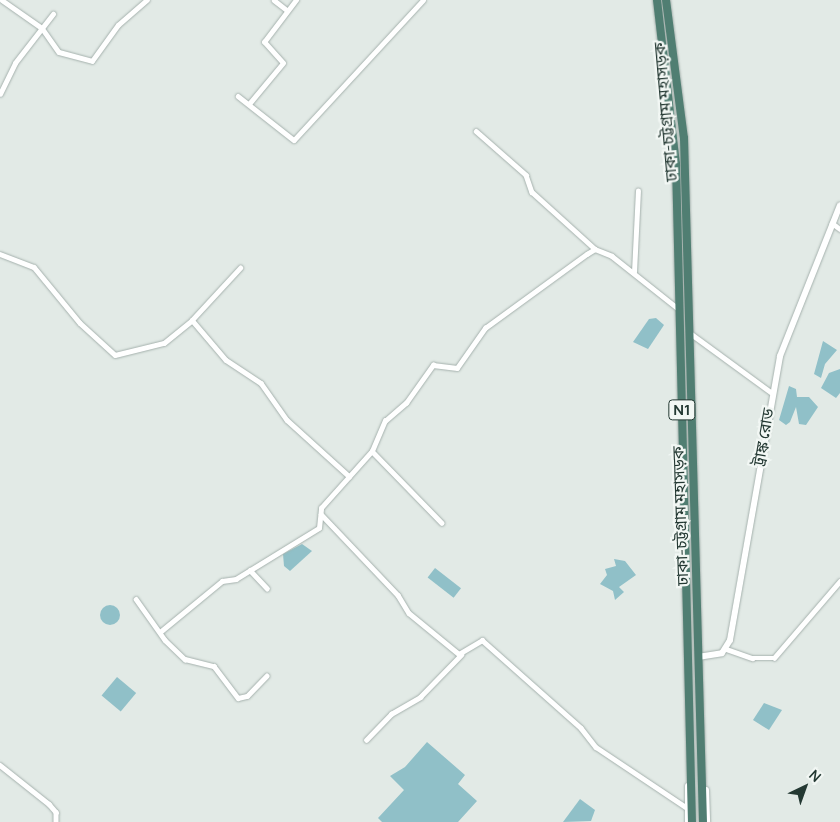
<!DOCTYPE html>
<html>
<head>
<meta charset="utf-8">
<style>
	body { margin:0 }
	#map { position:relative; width:840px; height:822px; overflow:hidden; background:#e2eae6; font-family:Manrope,"Noto Sans Bengali",sans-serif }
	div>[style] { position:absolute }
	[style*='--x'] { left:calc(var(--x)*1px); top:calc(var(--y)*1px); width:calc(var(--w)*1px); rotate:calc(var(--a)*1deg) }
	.water>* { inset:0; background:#90c0c8; transform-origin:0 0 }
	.round { border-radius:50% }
	.roads { filter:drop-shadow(0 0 1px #a5b1ad) drop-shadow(0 0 1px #a5b1ad) }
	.minor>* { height:4.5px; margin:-2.25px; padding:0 2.25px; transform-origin:2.25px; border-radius:2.25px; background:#fff }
	.secondary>* { height:6px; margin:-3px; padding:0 3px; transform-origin:3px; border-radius:3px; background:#fff }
	.trunk>* { height:8px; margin:-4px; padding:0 4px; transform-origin:4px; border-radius:4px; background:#507e72 }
	span { translate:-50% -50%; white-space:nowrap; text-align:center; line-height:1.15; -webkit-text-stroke:4.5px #f2f7f4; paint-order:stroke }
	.shield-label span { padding:1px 4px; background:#f2f7f4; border:1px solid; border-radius:4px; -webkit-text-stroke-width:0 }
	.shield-label { font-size:15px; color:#243933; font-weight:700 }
	.street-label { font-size:16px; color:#243933 }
	.north { position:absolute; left:780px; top:762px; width:50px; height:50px; -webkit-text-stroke:4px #f2f7f4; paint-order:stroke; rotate:42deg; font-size:14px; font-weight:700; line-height:20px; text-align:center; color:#243933 }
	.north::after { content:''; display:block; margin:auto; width:18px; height:22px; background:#243933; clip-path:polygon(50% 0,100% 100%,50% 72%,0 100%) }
</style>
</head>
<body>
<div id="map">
	<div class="water">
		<i style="clip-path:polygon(656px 318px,664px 325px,648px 349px,633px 342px,649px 319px)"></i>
		<i style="clip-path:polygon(823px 341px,837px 350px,825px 364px,821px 378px,814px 374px)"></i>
		<i style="clip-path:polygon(840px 369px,840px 393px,836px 398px,821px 388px,829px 373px)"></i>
		<i style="clip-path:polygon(789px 386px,796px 389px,797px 397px,809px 397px,818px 407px,806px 425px,799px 424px,796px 407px,790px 422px,786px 425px,779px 420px)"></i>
		<i style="clip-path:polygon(302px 544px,312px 551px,290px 571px,284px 566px,283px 554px)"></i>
		<i style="clip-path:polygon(614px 559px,625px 561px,636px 575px,619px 587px,624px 592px,615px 600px,613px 591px,600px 584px,607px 575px,605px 569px,616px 566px)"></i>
		<i style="left:435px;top:568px;width:33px;height:12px;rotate:38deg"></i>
		<i class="round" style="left:100px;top:605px;width:20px;height:20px"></i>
		<i style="left:117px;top:677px;width:25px;height:24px;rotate:40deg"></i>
		<i style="clip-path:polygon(764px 703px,782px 710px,769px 730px,753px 720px)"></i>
		<i style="clip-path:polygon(427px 742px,465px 775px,458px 784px,477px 801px,458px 822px,382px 822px,378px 818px,404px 790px,390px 776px,405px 767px)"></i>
		<i style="clip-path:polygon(580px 799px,595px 810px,591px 821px,563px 822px)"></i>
	</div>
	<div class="roads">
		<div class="minor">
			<i style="--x:2;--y:0;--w:49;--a:35"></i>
			<i style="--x:42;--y:28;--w:29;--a:55"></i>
			<i style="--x:59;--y:52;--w:34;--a:15"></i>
			<i style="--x:92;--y:61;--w:44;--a:-54.2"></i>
			<i style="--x:118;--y:25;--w:38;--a:-41"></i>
			<i style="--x:274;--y:0;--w:16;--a:38"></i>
			<i style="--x:0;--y:94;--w:34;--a:-64"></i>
			<i style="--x:15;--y:63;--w:62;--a:-52.2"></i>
			<i style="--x:238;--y:96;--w:71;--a:38.2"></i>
			<i style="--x:294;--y:140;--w:190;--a:-47.3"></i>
			<i style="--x:249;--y:104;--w:53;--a:-50.3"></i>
			<i style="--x:283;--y:63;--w:28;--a:-132"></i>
			<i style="--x:264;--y:42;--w:53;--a:-52.7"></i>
			<i style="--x:476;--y:131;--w:67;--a:41.3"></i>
			<i style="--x:526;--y:175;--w:18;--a:71"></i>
			<i style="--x:532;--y:192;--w:85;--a:42.1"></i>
			<i style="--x:832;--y:223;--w:10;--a:37"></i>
			<i style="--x:0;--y:254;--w:36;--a:21"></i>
			<i style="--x:34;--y:267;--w:72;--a:50.6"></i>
			<i style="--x:80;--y:323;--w:47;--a:42.4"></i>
			<i style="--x:115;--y:355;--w:50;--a:-13.8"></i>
			<i style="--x:164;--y:343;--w:36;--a:-39"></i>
			<i style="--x:192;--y:320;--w:71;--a:-47.3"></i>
			<i style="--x:634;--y:272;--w:81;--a:-87.2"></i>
			<i style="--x:192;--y:320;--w:52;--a:49.6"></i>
			<i style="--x:226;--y:360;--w:42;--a:33.3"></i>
			<i style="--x:261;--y:383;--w:45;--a:54.9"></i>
			<i style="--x:287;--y:420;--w:84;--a:42.1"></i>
			<i style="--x:690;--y:333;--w:102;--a:36.2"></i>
			<i style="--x:372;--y:451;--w:100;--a:45.8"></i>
			<i style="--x:321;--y:514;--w:112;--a:46.5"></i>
			<i style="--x:398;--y:595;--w:21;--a:59"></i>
			<i style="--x:409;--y:613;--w:65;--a:39.4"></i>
			<i style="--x:459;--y:654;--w:27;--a:-31"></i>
			<i style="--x:482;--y:640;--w:132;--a:41.6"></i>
			<i style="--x:581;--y:728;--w:24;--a:52"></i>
			<i style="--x:596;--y:747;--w:110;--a:33.8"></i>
			<i style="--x:250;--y:570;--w:25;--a:47"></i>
			<i style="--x:136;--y:599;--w:50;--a:54.7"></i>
			<i style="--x:165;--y:640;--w:28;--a:44"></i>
			<i style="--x:185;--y:659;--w:30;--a:14"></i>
			<i style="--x:214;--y:666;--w:40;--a:53"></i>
			<i style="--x:238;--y:698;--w:9;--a:-13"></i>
			<i style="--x:247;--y:696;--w:28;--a:-46"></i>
			<i style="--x:160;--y:632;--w:80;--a:-39.4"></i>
			<i style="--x:222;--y:581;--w:14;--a:-8"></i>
			<i style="--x:236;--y:579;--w:97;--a:-31.6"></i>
			<i style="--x:319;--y:528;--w:20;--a:-84"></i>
			<i style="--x:321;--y:508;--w:76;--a:-48.2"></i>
			<i style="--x:372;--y:451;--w:33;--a:-67"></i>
			<i style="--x:385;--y:421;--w:28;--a:-41"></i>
			<i style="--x:406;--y:403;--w:47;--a:-54.6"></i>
			<i style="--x:433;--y:365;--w:24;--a:7"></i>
			<i style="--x:457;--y:368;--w:49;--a:-55"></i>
			<i style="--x:485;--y:328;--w:126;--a:-36"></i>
			<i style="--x:587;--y:254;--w:9;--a:-32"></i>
			<i style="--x:595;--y:249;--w:18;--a:22"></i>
			<i style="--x:612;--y:256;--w:87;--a:38.5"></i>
			<i style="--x:726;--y:649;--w:28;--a:19"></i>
			<i style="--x:752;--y:658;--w:22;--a:0"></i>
			<i style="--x:774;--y:658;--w:101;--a:-49.4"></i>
			<i style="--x:366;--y:740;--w:36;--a:-46"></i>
			<i style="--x:391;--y:714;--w:34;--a:-30"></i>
			<i style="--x:420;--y:697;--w:59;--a:-45.7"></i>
			<i style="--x:0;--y:765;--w:63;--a:38.5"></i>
			<i style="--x:49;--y:804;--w:11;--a:49"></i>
			<i style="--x:56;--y:812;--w:10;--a:90"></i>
		</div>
		<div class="secondary">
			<i style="--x:698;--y:657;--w:24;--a:-9"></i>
			<i style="--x:722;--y:653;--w:15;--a:-58"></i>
			<i style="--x:730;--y:640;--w:288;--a:-80"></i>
			<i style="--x:780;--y:356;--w:162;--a:-68.3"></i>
			<i style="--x:688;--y:786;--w:36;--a:90"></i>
			<i style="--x:706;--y:790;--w:32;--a:88"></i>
		</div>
		<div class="trunk">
			<i style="--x:657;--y:0;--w:165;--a:83.4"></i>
			<i style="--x:676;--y:164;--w:658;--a:88.61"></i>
			<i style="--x:666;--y:0;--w:139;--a:82.6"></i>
			<i style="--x:684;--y:138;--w:684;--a:88.41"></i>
		</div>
	</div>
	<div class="shield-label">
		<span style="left:682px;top:410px">N1</span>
	</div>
	<div class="street-label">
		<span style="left:665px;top:112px;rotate:-95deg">ঢাকা-চট্টগ্রাম মহাসড়ক</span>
		<span style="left:763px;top:437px;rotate:-80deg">ট্রাঙ্ক রোড</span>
		<span style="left:680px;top:516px;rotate:-92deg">ঢাকা-চট্টগ্রাম মহাসড়ক</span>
	</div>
	<div class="north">N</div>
</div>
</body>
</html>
